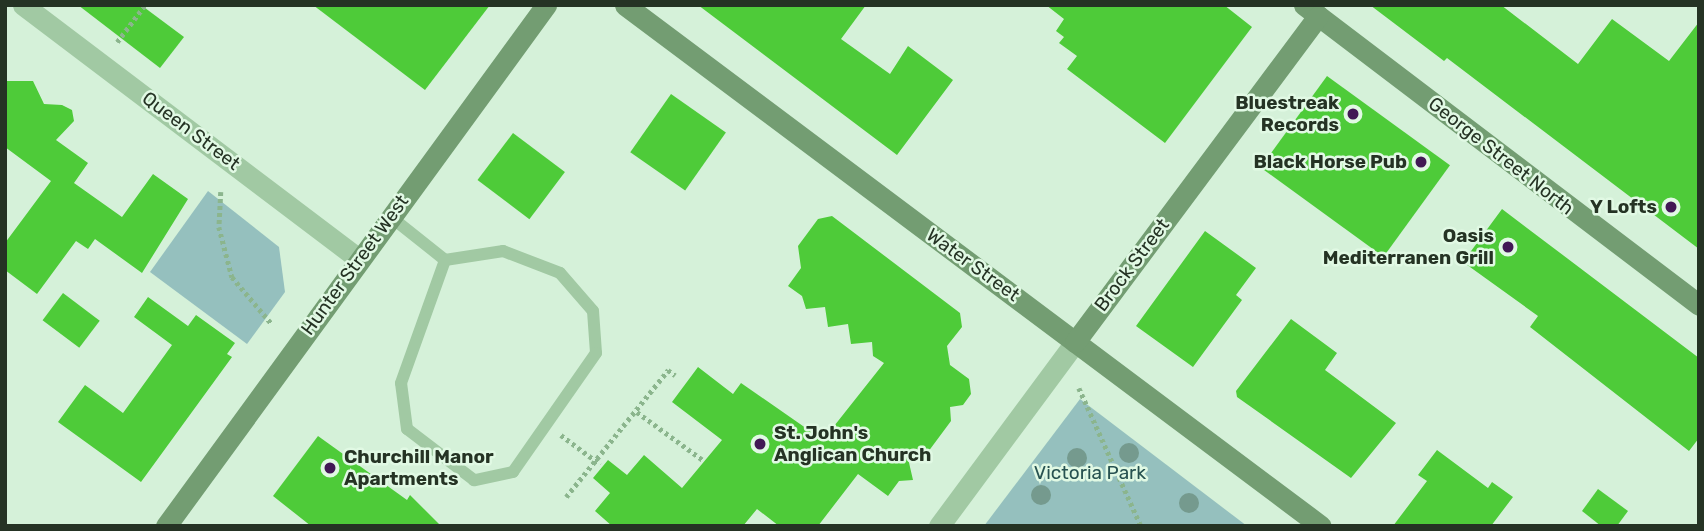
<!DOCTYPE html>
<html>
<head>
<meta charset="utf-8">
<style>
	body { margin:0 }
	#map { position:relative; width:1704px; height:531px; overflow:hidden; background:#d5f1d9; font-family:Rubik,sans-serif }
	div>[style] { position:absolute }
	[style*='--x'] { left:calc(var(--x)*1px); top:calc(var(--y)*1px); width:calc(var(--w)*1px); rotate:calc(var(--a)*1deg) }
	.green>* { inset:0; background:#95c0be }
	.building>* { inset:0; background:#4ecb39; transform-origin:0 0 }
	.path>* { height:4.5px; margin-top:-2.25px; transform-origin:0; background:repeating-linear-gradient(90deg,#8bb58d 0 3.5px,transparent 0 7px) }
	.lane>* { height:12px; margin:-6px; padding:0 6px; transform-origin:6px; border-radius:6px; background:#a1c9a3 }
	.street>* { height:21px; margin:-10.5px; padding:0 10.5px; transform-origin:10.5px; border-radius:10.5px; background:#a1c9a3 }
	.secondary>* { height:21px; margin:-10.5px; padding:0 10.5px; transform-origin:10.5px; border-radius:10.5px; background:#739d72 }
	.trees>* { width:20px; height:20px; margin:-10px; border-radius:50%; background:#759a8e }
	.dots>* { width:19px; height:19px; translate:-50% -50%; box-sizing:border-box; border:4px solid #e1f9e4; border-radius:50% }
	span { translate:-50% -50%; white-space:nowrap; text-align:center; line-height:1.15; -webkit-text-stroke:5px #e1f9e4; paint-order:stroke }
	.poi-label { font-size:19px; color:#253324; font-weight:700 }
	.right { translate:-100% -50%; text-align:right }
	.left { translate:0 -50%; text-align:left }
	.street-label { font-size:19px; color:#253324 }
	.park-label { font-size:19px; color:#275251 }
	.frame { position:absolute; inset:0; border:7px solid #253324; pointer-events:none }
</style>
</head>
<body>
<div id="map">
	<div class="green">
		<i style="clip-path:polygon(208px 191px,279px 247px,285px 292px,247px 344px,150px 272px)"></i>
		<i style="clip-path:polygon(1080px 399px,1247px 526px,984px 526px)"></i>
	</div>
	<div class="building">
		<i style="clip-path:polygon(78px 5px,141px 5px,184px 37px,160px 68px)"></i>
		<i style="clip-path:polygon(313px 5px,490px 5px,425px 90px)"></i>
		<i style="clip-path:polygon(698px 5px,866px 5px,841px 39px,890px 74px,908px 46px,953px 80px,897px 155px)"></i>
		<i style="clip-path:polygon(1046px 5px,1224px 5px,1252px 27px,1165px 143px,1067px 69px,1077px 56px,1059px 43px,1064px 37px,1056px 31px,1064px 19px)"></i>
		<i style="clip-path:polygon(1370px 5px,1501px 5px,1578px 64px,1612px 19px,1669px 61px,1699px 22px,1699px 249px,1447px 58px,1444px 61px)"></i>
		<i style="left:1327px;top:76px;width:152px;height:113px;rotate:36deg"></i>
		<i style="clip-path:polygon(5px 81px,33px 81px,44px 104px,62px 105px,72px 110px,74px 121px,56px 140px,88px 163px,74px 183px,122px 217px,153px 174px,188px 199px,142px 273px,95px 239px,88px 249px,76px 241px,37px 294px,5px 270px,5px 243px,51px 181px,5px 147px)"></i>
		<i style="left:671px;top:94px;width:67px;height:71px;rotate:35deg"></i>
		<i style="left:513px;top:133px;width:65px;height:59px;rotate:37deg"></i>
		<i style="clip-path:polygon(1502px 209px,1699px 358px,1699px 438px,1689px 451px,1530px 327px,1538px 316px,1463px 262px)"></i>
		<i style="clip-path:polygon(832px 216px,960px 313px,962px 327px,947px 346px,950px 365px,969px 379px,971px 394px,963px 405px,950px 407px,951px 421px,928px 452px,907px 454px,913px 480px,899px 481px,888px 496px,858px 474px,818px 526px,779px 526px,757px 509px,743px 526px,612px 526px,595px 511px,610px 493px,593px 478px,608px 460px,627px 475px,644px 455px,682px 488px,722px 440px,672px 402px,698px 367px,733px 394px,741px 383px,823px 440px,884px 363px,873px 356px,872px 342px,851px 344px,848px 324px,828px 327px,825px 307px,806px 309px,802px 296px,788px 286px,801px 268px,798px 246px,818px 219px)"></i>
		<i style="clip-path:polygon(1205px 231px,1256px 268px,1236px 295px,1242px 300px,1193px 367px,1136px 326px)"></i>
		<i style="left:63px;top:293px;width:46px;height:34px;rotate:37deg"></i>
		<i style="clip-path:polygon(148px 297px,188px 326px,196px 315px,235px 343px,227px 354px,232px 357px,141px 482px,58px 422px,85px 385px,123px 413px,172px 345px,134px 317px)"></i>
		<i style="clip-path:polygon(1291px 319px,1337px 353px,1325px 370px,1396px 423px,1351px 478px,1237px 397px,1236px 391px)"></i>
		<i style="clip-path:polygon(318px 436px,407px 500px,410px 495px,441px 526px,311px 526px,273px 496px)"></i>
		<i style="clip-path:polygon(1437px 450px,1488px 488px,1492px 482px,1513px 497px,1491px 526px,1393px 526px,1427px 481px,1418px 475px)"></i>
		<i style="clip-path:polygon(1598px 489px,1628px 511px,1617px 526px,1601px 526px,1582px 511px)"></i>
	</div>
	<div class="path">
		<i style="--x:117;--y:42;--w:46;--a:-52.9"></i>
		<i style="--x:221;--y:192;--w:35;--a:93"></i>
		<i style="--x:219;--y:227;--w:52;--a:75.4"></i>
		<i style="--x:232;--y:277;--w:60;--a:49.7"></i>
		<i style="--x:1079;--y:388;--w:151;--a:65.8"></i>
		<i style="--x:637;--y:412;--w:82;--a:36"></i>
		<i style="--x:561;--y:435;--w:49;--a:36.6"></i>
		<i style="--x:566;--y:497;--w:163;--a:-51.2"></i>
		<i style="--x:668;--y:370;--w:9;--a:36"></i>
	</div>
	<div class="lane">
		<i style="--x:391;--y:217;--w:69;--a:38.5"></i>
		<i style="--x:445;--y:260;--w:59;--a:-8.8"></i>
		<i style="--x:503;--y:251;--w:61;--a:21.1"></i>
		<i style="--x:560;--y:273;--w:50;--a:49"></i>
		<i style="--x:593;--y:311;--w:42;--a:85.9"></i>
		<i style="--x:596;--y:353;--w:145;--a:124.9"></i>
		<i style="--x:513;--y:472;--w:40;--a:168"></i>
		<i style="--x:474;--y:480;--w:84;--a:-142.7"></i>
		<i style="--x:407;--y:429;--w:46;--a:-97.4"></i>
		<i style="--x:401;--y:383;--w:131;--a:-70.3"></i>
	</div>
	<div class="street">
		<i style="--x:23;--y:5;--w:420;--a:37.1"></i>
		<i style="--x:939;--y:526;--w:229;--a:-53.5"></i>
	</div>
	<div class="secondary">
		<i style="--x:625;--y:5;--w:869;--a:36.82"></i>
		<i style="--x:1304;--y:5;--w:496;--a:37.2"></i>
		<i style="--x:1075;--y:342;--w:407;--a:-53.3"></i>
		<i style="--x:166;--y:526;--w:645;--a:-53.89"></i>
	</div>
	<div class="trees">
		<i style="left:1129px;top:453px"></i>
		<i style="left:1077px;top:458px"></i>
		<i style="left:1041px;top:495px"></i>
		<i style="left:1189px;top:503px"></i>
	</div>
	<div class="dots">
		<i style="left:1353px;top:114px;background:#421855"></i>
		<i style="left:1421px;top:162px;background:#421855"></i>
		<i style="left:1671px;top:207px;background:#421855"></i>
		<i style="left:1508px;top:247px;background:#421855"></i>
		<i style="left:760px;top:444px;background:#421855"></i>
		<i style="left:330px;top:468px;background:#421855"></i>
	</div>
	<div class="poi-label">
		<span class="right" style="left:1339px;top:114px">Bluestreak<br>Records</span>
		<span class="right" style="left:1407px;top:162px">Black Horse Pub</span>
		<span class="right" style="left:1657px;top:207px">Y Lofts</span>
		<span class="right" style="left:1494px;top:247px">Oasis<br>Mediterranen Grill</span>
		<span class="left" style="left:774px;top:444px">St. John's<br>Anglican Church</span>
		<span class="left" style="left:344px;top:468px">Churchill Manor<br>Apartments</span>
	</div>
	<div class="street-label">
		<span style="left:191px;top:131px;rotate:37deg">Queen Street</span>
		<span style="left:1501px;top:156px;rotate:38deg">George Street North</span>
		<span style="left:355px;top:265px;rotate:-54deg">Hunter Street West</span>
		<span style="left:973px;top:265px;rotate:36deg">Water Street</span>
		<span style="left:1132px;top:265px;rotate:-53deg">Brock Street</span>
	</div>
	<div class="park-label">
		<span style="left:1090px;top:473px">Victoria Park</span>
	</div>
	<div class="frame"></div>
</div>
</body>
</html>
